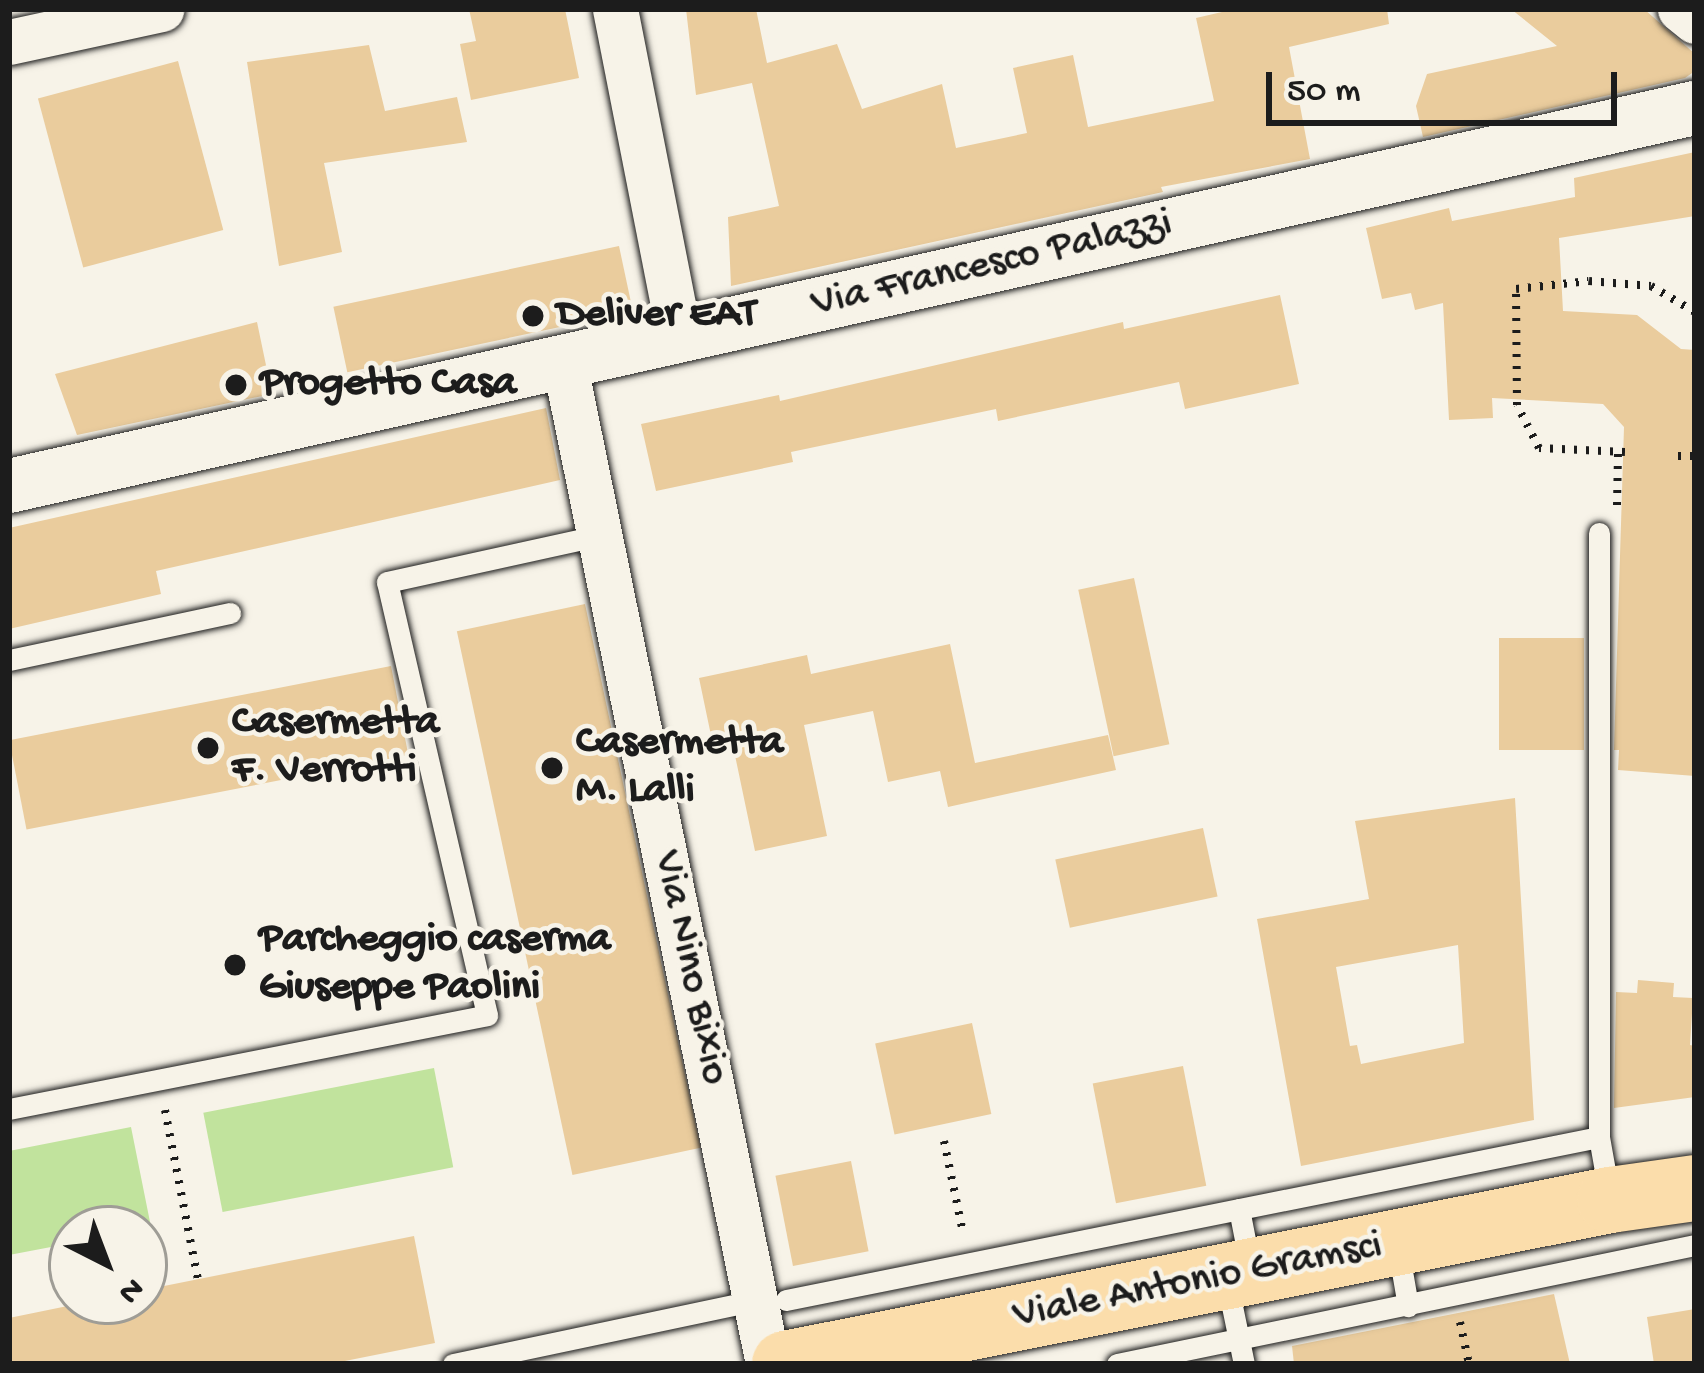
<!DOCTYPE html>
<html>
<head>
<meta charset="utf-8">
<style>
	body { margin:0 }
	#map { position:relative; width:1704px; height:1373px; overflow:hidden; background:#f7f3e8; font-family:"Gochi Hand",sans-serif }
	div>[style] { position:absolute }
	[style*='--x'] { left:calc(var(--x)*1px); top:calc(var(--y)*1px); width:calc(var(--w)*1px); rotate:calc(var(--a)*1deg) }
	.green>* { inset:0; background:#c1e39d; transform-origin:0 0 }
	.building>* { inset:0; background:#eacc9d; transform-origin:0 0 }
	.path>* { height:8px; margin-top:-4px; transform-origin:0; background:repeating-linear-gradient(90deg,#1c1c1c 0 3px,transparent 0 12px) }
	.roads { filter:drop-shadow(0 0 3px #1c1c1c) drop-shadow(0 0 3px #1c1c1c) }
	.service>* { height:21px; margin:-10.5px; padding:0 10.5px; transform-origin:10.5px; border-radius:10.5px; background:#f7f3e8 }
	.minor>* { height:45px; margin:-22.5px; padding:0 22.5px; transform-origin:22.5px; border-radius:22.5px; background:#f7f3e8 }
	.tertiary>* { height:54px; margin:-27px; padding:0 27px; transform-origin:27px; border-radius:27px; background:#f7f3e8 }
	.primary>* { height:66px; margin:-33px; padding:0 33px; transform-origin:33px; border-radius:33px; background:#fbddab }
	.dots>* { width:33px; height:33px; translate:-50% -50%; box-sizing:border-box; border:6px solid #f7f3e8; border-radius:50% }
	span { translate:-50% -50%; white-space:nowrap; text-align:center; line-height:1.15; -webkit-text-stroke:9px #f7f3e8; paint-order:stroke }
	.street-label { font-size:42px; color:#1c1c1c }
	.poi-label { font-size:42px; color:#1c1c1c; font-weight:700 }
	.left { translate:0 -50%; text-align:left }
	.frame { position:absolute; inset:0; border:12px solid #1c1c1c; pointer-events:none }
	.north { position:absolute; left:48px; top:1205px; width:120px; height:120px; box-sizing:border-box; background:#f7f3e8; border:3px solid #9f9d96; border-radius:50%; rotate:138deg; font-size:33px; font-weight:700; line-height:48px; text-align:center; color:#1c1c1c }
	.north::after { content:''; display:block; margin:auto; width:42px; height:54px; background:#1c1c1c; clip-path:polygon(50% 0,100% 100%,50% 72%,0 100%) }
	.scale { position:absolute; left:1266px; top:72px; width:351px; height:54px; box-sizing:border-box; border:6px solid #1c1c1c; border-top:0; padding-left:15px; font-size:36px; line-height:42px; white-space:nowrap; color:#1c1c1c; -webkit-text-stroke:9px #f7f3e8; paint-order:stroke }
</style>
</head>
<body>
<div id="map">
	<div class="green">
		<i style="left:434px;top:1068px;width:101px;height:235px;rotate:79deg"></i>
		<i style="clip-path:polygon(131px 1127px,151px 1227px,72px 1229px,72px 1243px,9px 1255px,9px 1151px)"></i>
	</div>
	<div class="building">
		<i style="clip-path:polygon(469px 9px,565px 9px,579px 78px,471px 100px,460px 44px,476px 41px)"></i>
		<i style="clip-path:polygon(686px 9px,756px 9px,767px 63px,837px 44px,862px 109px,942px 84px,956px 148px,1027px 133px,1013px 68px,1073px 55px,1088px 127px,1214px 101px,1196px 18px,1235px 9px,1387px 9px,1389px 24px,1289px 47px,1310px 159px,1161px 187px,1163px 192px,731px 286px,728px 217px,779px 206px,752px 83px,696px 95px)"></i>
		<i style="clip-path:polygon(1511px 9px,1644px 9px,1695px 54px,1695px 71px,1685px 78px,1423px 137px,1416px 106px,1427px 74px,1557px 46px)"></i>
		<i style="clip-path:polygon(369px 45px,385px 111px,457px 97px,467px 142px,324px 163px,342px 252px,279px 266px,247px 62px)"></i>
		<i style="left:178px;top:61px;width:175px;height:145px;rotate:75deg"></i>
		<i style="clip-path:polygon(1695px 152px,1695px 216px,1559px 238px,1563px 311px,1637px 315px,1681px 349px,1695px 350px,1695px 776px,1618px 770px,1619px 750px,1614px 750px,1624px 427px,1603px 404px,1492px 398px,1493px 418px,1449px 420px,1443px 303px,1415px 310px,1411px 293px,1382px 299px,1366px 228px,1449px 208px,1452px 221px,1575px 197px,1574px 178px)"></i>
		<i style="left:619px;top:246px;width:67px;height:292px;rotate:78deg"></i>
		<i style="clip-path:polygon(1280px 295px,1299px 384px,1185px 409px,1179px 382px,998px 421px,996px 409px,791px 452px,793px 462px,656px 491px,641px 424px,779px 395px,780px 401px,1123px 322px,1124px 329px)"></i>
		<i style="clip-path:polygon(257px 322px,272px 394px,77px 435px,55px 374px)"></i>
		<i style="clip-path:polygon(546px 408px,560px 480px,156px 571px,161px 594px,9px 629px,9px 528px)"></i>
		<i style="left:1134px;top:578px;width:170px;height:57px;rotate:78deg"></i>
		<i style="left:585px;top:604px;width:556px;height:131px;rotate:78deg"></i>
		<i style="left:1584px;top:638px;width:112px;height:85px;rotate:90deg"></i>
		<i style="clip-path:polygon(950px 644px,975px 763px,1108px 735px,1116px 770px,948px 807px,940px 771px,888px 782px,873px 711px,804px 725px,827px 836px,755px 851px,732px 741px,713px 745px,699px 678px,807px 655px,811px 674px)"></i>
		<i style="left:391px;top:666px;width:91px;height:389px;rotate:79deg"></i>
		<i style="clip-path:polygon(evenodd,1515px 798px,1534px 1120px,1301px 1166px,1257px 919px,1369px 899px,1355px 821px,1515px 798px,1458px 945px,1464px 1043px,1361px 1064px,1357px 1045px,1350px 1046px,1336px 967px,1458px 945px)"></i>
		<i style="left:1203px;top:828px;width:70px;height:151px;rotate:78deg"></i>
		<i style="clip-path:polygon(1638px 980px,1674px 983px,1673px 997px,1693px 998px,1690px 1045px,1695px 1046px,1695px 1097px,1614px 1108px,1616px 992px,1637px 993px)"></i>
		<i style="left:972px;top:1023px;width:93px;height:99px;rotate:78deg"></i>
		<i style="left:1183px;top:1066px;width:122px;height:92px;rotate:79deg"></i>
		<i style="left:851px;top:1161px;width:92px;height:77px;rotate:79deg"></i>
		<i style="clip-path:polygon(414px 1236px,435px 1343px,330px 1364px,9px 1364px,9px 1318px,92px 1301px,144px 1301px,144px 1290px)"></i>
		<i style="clip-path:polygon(1554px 1294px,1570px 1364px,1294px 1364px,1292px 1346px)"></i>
		<i style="clip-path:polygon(1695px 1309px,1695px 1364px,1654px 1364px,1647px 1317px)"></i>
	</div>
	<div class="path">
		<i style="--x:1625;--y:452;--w:86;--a:-177.3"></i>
		<i style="--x:1539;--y:448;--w:48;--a:-117.1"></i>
		<i style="--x:1517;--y:405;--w:116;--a:-90.5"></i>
		<i style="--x:1516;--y:289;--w:73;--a:-6.3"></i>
		<i style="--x:1589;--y:281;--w:62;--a:4.6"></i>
		<i style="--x:1651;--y:286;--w:51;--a:30.6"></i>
		<i style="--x:1678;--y:456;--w:17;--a:0"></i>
		<i style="--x:1617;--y:505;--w:53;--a:-88.9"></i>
		<i style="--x:165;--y:1110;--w:172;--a:79"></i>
		<i style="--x:944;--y:1141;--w:94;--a:78.3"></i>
		<i style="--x:1460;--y:1322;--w:43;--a:77.9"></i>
	</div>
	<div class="roads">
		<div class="service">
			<i style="--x:1599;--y:533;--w:604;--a:90"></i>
			<i style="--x:1599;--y:1137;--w:57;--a:79.9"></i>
			<i style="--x:9;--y:660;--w:226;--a:-12"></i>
			<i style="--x:9;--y:1109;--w:487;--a:-11.1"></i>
			<i style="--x:487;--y:1015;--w:444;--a:-103"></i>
			<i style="--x:387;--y:582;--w:218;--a:-12.4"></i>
			<i style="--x:1239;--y:1209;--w:57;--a:78.9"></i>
			<i style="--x:1398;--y:1248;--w:59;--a:80.2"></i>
			<i style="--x:1227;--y:1282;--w:84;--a:78.3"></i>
			<i style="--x:786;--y:1300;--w:829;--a:-11.34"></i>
			<i style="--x:453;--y:1364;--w:311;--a:-11.9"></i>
			<i style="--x:1117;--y:1364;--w:590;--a:-11.63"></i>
		</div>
		<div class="minor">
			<i style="--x:615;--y:9;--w:332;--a:78.9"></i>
			<i style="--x:1680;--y:9;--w:19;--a:39"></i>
			<i style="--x:9;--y:42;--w:156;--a:-12.2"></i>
			<i style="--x:564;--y:361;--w:1024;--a:78.5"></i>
		</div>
		<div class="tertiary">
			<i style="--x:9;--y:486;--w:1728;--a:-12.64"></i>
		</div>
		<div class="primary">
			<i style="--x:785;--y:1364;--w:841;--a:-11.24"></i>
			<i style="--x:1610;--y:1200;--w:86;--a:-8"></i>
		</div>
	</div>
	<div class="dots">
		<i style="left:533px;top:316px;background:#1c1c1c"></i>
		<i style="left:236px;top:385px;background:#1c1c1c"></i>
		<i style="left:208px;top:748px;background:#1c1c1c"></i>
		<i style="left:552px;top:768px;background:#1c1c1c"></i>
		<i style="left:235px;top:965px;background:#1c1c1c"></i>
	</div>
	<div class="street-label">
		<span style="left:992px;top:265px;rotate:-13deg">Via Francesco Palazzi</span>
		<span style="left:689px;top:968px;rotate:78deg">Via Nino Bixio</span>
		<span style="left:1198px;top:1282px;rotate:-11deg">Viale Antonio Gramsci</span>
	</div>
	<div class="poi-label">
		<span class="left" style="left:557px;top:316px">Deliver EAT</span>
		<span class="left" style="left:260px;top:385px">Progetto Casa</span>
		<span class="left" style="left:232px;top:748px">Casermetta<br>F. Verrotti</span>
		<span class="left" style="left:576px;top:768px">Casermetta<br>M. Lalli</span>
		<span class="left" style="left:259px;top:965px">Parcheggio caserma<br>Giuseppe Paolini</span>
	</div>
	<div class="frame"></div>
	<div class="north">N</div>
	<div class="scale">50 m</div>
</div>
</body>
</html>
